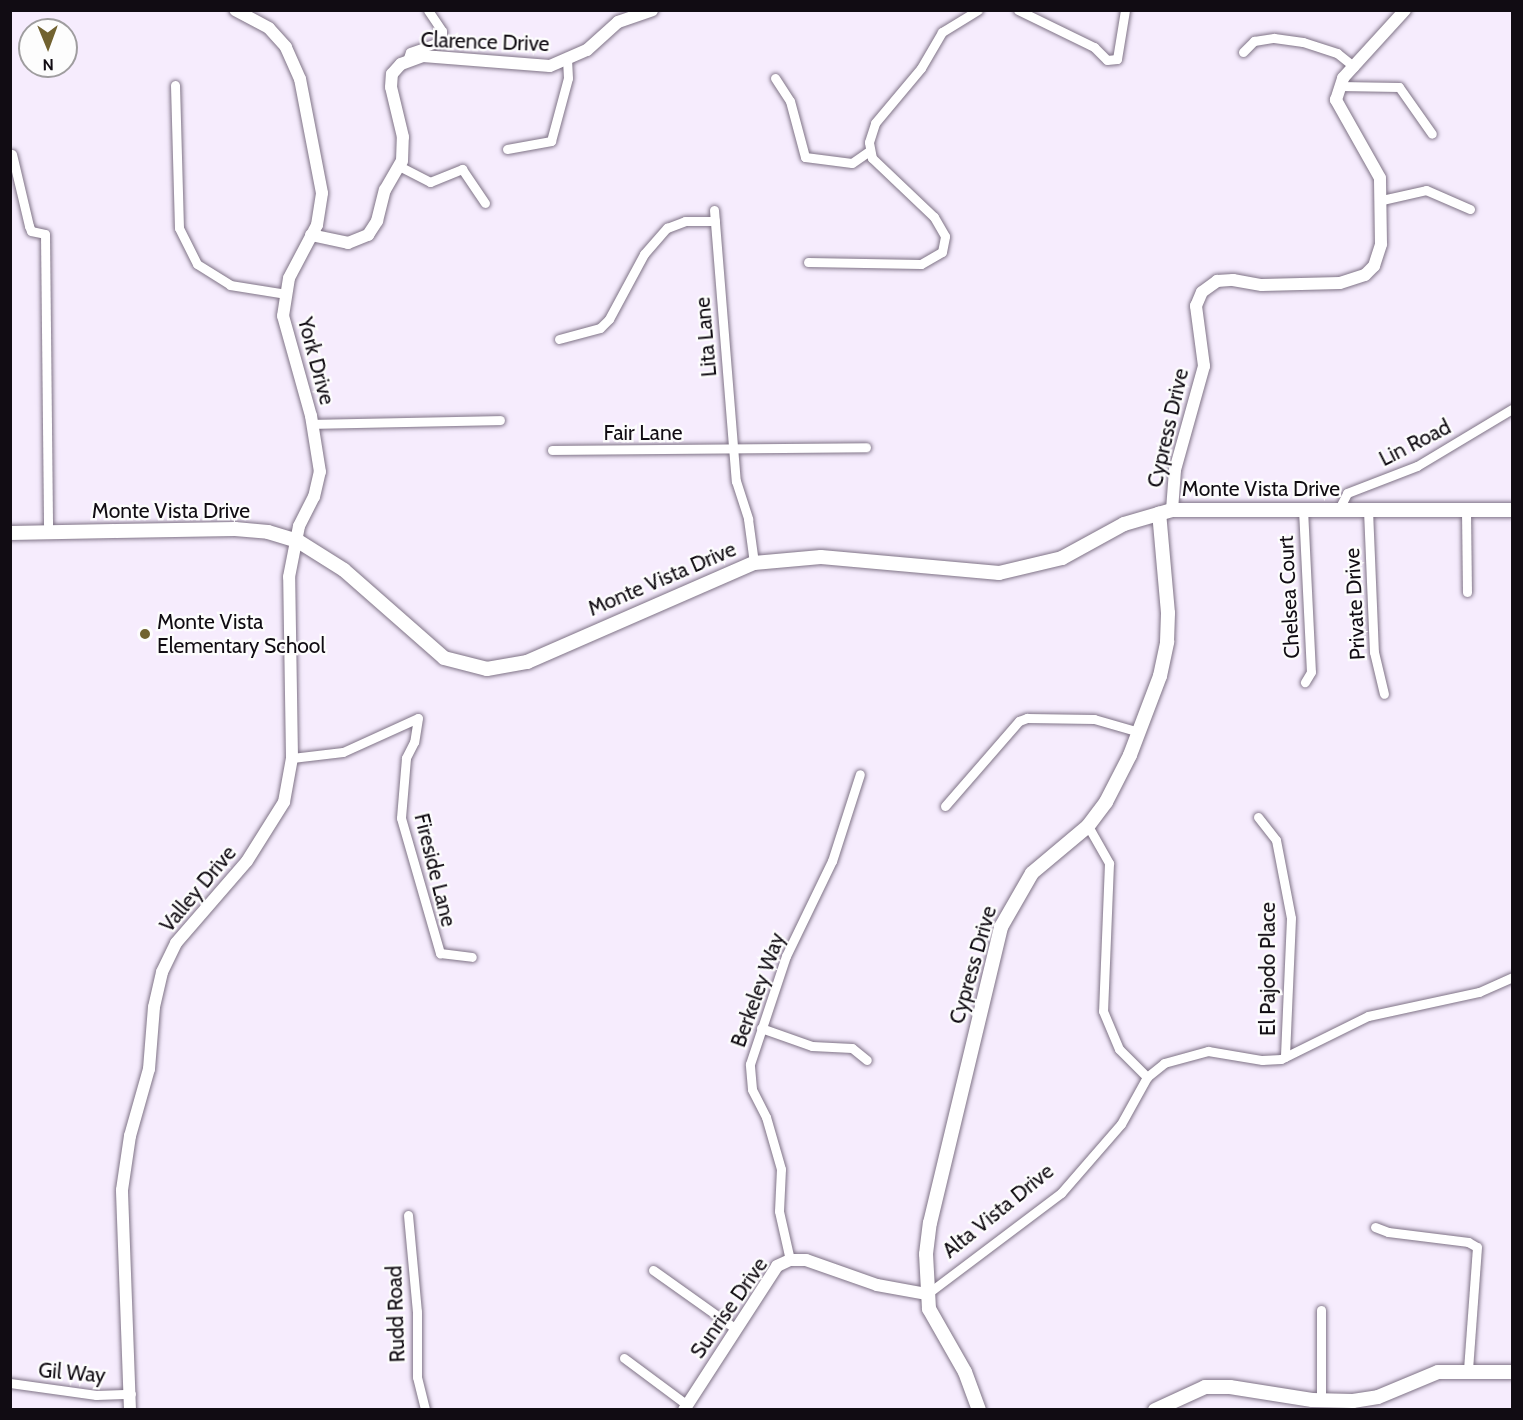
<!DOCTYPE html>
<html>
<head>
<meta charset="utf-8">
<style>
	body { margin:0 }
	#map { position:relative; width:1523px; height:1420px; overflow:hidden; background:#f6ecfd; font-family:Cabin,sans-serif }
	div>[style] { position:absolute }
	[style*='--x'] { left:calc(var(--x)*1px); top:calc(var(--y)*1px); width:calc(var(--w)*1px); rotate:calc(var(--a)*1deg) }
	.roads { filter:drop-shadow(0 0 2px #7f7386) drop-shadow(0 0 2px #7f7386) }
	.minor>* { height:9px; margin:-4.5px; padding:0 4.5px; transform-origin:4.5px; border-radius:4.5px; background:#fff }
	.tertiary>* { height:12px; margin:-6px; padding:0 6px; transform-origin:6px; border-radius:6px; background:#fff }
	.secondary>* { height:14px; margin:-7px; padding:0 7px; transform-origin:7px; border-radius:7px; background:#fff }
	.dots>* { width:16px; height:16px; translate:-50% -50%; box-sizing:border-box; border:3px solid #fdfdfd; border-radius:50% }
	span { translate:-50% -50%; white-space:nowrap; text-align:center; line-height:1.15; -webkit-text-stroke:4.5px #fdfdfd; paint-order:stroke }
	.street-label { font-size:21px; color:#110c13 }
	.poi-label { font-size:21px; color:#110c13 }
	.left { translate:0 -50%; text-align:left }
	.frame { position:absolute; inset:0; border:12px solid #110c13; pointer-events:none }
	.north { position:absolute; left:18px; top:18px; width:60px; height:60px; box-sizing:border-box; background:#fdfdfd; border:2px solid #9f9d9f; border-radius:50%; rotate:179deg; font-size:16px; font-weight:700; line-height:24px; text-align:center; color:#110c13 }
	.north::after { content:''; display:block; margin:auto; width:21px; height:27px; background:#716230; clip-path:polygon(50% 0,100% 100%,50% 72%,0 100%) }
</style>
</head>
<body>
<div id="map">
	<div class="roads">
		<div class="minor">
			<i style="--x:1018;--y:10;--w:85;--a:26"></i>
			<i style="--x:1094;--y:47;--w:18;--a:45"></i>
			<i style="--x:1107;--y:60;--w:10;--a:-6"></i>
			<i style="--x:1117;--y:59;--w:50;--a:-80.7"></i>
			<i style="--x:1243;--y:52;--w:16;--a:-45"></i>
			<i style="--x:1254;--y:41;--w:20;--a:-9"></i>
			<i style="--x:1274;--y:38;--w:29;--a:8"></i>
			<i style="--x:1303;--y:42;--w:36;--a:18"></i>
			<i style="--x:1337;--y:53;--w:22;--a:39"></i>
			<i style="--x:407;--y:61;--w:9;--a:-72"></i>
			<i style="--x:410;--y:52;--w:34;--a:-19"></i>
			<i style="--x:442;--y:41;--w:10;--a:-90"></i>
			<i style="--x:442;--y:31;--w:25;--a:-124"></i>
			<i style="--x:775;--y:78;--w:27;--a:57"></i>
			<i style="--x:790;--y:101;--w:58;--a:75"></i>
			<i style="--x:805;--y:157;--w:47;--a:7.3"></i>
			<i style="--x:852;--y:163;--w:21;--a:-35"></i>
			<i style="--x:175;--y:85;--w:143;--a:88.4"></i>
			<i style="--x:179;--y:228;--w:40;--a:63.4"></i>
			<i style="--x:197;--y:264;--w:39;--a:32"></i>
			<i style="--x:230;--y:285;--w:57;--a:9.1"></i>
			<i style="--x:1339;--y:86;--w:60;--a:1"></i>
			<i style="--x:1399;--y:87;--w:57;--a:54.9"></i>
			<i style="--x:507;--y:149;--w:45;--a:-10.3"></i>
			<i style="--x:551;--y:141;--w:65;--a:-74.9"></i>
			<i style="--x:568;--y:78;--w:17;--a:-93"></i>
			<i style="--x:12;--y:154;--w:74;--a:76.7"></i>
			<i style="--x:29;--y:226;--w:5;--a:68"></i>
			<i style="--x:31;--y:231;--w:14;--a:12"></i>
			<i style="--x:45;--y:234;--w:299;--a:89.4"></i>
			<i style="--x:399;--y:166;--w:35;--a:27"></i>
			<i style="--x:430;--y:182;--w:35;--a:-22"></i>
			<i style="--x:462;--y:169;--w:41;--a:55.9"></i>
			<i style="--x:1382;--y:200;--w:45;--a:-12.8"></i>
			<i style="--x:1426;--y:190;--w:48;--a:23.4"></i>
			<i style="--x:714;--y:210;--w:272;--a:85.4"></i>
			<i style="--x:736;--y:481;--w:40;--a:72"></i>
			<i style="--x:748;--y:519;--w:44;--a:82.2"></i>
			<i style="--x:808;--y:262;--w:113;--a:1"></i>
			<i style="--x:921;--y:264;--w:24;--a:-30"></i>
			<i style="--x:942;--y:252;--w:16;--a:-79"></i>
			<i style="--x:945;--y:236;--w:22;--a:-120"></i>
			<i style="--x:934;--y:217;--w:86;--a:-136.4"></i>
			<i style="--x:872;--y:158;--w:16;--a:-101"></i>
			<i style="--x:869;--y:142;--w:20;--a:-72"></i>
			<i style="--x:875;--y:123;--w:72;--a:-50.1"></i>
			<i style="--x:921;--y:68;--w:42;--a:-59.7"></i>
			<i style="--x:942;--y:32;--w:42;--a:-31.4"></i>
			<i style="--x:559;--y:339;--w:42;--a:-15"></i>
			<i style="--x:600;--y:328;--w:13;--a:-45"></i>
			<i style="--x:609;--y:319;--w:74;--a:-61.7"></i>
			<i style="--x:644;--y:254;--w:35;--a:-49"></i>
			<i style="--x:667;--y:228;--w:19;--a:-21"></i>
			<i style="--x:685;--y:221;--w:30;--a:0"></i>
			<i style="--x:312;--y:424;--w:188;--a:-1.2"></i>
			<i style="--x:552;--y:450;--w:314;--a:-0.5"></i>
			<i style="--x:1303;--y:509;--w:163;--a:87.2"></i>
			<i style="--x:1311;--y:672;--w:12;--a:121"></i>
			<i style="--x:1339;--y:509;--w:18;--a:-63"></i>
			<i style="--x:1347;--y:493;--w:75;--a:-21.1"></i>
			<i style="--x:1417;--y:466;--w:111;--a:-31"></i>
			<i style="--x:1368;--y:510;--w:142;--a:87.6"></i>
			<i style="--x:1374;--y:652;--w:43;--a:76.6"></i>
			<i style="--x:1466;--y:511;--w:81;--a:89.3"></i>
			<i style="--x:292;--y:758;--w:51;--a:-6.7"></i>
			<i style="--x:343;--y:752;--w:82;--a:-24.4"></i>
			<i style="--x:418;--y:718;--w:24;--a:99"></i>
			<i style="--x:414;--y:742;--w:18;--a:117"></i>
			<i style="--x:406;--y:758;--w:60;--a:94.8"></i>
			<i style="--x:401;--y:818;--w:141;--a:73.9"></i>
			<i style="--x:440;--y:953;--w:32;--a:7"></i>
			<i style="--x:945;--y:806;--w:113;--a:-49"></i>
			<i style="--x:1019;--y:721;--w:9;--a:-21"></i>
			<i style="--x:1027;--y:718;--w:67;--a:0.9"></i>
			<i style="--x:1094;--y:719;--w:47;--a:16.1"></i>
			<i style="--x:1258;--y:817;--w:29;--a:52"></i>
			<i style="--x:1276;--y:840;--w:79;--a:79.1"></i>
			<i style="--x:1291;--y:918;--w:139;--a:92.5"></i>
			<i style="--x:1088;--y:826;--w:43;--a:60.4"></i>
			<i style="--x:1109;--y:863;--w:148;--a:92.3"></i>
			<i style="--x:1103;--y:1011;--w:41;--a:67.2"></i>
			<i style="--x:1119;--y:1049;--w:40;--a:45"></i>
			<i style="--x:761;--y:1028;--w:54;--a:19.4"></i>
			<i style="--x:812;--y:1046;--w:40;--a:2.9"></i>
			<i style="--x:852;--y:1048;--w:19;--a:39"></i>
			<i style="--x:408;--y:1215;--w:97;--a:84.7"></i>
			<i style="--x:417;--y:1312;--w:65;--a:90"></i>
			<i style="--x:417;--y:1377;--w:34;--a:76"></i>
			<i style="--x:1375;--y:1227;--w:14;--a:21"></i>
			<i style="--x:1388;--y:1232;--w:81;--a:7.1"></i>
			<i style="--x:1468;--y:1242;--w:10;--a:29"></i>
			<i style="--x:1477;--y:1247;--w:123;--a:94.2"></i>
			<i style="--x:790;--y:1260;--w:50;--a:-102.7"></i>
			<i style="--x:779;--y:1211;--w:42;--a:-87.3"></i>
			<i style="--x:781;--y:1169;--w:54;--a:-106.1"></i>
			<i style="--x:766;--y:1117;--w:31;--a:-117"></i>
			<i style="--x:752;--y:1089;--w:25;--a:-95"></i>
			<i style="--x:750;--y:1064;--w:114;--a:-71.6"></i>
			<i style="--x:786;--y:956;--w:106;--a:-64.2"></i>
			<i style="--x:832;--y:861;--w:91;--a:-72.2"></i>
			<i style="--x:653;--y:1270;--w:102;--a:35.4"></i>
			<i style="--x:927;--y:1294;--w:168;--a:-37"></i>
			<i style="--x:1061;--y:1193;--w:91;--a:-49"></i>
			<i style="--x:1121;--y:1124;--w:54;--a:-61"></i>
			<i style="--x:1147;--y:1077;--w:22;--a:-39"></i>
			<i style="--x:1164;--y:1063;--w:46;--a:-15.3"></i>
			<i style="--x:1208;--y:1051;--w:55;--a:9.5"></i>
			<i style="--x:1262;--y:1060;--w:19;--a:-3"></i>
			<i style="--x:1281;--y:1059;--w:97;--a:-26.3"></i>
			<i style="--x:1368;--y:1016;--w:114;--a:-12.2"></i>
			<i style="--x:1479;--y:992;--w:36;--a:-24"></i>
			<i style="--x:1321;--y:1310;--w:91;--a:90"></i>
			<i style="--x:624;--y:1358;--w:79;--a:36.7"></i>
			<i style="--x:10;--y:1383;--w:87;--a:7.9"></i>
			<i style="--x:96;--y:1395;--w:35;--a:-2"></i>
		</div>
		<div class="tertiary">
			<i style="--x:311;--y:235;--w:38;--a:12"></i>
			<i style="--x:348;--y:243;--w:22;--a:-22"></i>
			<i style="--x:368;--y:235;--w:17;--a:-57"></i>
			<i style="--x:377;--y:221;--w:32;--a:-76"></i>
			<i style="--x:385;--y:190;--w:34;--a:-60"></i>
			<i style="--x:402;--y:161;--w:24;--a:-88"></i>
			<i style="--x:403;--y:137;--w:51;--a:-103.5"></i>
			<i style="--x:391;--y:87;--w:13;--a:-86"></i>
			<i style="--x:392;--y:74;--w:13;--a:-48"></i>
			<i style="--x:401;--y:64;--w:23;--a:-20"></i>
			<i style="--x:423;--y:56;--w:127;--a:4.5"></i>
			<i style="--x:550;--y:66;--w:40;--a:-23.4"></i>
			<i style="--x:587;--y:50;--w:42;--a:-42.1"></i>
			<i style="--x:618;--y:22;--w:36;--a:-19"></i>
			<i style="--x:1172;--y:510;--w:40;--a:-85.7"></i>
			<i style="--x:1175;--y:470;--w:108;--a:-74.4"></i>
			<i style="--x:1204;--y:366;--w:61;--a:-97.6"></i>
			<i style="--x:1196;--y:306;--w:15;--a:-67"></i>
			<i style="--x:1202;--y:292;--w:19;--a:-36"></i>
			<i style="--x:1217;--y:281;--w:16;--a:-4"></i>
			<i style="--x:1233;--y:280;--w:29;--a:10"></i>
			<i style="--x:1262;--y:285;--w:78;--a:-1.5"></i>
			<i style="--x:1340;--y:283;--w:26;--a:-18"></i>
			<i style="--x:1365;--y:275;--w:13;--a:-45"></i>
			<i style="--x:1374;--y:266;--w:23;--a:-72"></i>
			<i style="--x:1381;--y:244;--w:66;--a:-90.9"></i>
			<i style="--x:1380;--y:178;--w:90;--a:-119.4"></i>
			<i style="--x:1336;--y:100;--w:23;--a:-72"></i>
			<i style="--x:1343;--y:78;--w:92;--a:-47.6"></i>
			<i style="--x:130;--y:1410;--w:220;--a:-92.1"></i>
			<i style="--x:122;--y:1190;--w:55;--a:-81.6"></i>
			<i style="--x:130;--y:1136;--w:70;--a:-74.2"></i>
			<i style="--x:149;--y:1069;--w:62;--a:-85.4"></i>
			<i style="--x:154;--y:1007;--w:36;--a:-77"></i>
			<i style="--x:162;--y:972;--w:32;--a:-64"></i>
			<i style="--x:176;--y:943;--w:108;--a:-49.1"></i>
			<i style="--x:247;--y:861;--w:70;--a:-57.9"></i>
			<i style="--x:284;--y:802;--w:45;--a:-79.7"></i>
			<i style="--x:292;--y:758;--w:181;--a:-90.9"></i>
			<i style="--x:289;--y:577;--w:52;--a:-78.9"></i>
			<i style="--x:299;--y:526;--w:33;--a:-63"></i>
			<i style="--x:314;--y:497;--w:26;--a:-77"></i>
			<i style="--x:320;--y:472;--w:57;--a:-99.1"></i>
			<i style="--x:311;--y:416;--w:104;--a:-105.6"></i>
			<i style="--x:283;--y:316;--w:38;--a:-81"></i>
			<i style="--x:289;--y:278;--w:60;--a:-62.2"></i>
			<i style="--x:317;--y:225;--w:32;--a:-81"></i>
			<i style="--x:322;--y:193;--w:116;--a:-100.9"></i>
			<i style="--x:300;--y:79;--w:35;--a:-114"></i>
			<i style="--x:286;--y:47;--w:25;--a:-132"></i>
			<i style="--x:269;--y:28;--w:38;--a:-152"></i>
			<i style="--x:684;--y:1410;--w:171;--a:-57.1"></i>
			<i style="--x:777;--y:1266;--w:14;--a:-25"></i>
			<i style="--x:790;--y:1260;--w:16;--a:0"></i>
			<i style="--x:806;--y:1260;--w:75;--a:19.4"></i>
			<i style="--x:877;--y:1285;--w:51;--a:10.2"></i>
		</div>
		<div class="secondary">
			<i style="--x:116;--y:531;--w:119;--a:-1"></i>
			<i style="--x:235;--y:529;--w:33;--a:5"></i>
			<i style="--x:268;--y:532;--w:31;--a:17"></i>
			<i style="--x:298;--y:541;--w:54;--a:32.2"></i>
			<i style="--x:344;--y:570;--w:133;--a:41.3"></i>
			<i style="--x:444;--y:658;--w:44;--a:14.3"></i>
			<i style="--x:487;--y:669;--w:41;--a:-9.9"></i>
			<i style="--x:527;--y:662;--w:248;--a:-23.6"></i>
			<i style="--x:754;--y:563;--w:67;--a:-5.1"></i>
			<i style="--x:821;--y:557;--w:179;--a:5.1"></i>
			<i style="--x:999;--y:573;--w:65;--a:-13.4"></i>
			<i style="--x:1062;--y:558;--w:71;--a:-28.7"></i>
			<i style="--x:1124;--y:524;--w:50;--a:-16.3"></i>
			<i style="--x:1172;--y:510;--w:340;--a:0"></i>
			<i style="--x:10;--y:533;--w:104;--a:-1.1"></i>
			<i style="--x:979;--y:1410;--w:40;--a:-110.2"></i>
			<i style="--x:965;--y:1372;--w:73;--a:-119.7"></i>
			<i style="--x:929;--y:1309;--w:55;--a:-93.1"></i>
			<i style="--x:926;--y:1254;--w:31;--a:-83"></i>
			<i style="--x:930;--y:1223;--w:304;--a:-76.5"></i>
			<i style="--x:1001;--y:927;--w:62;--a:-60.1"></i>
			<i style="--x:1032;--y:873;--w:73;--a:-40"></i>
			<i style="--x:1088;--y:826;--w:30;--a:-53"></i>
			<i style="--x:1106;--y:802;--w:53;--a:-62.9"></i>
			<i style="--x:1130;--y:755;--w:85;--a:-69.2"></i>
			<i style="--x:1160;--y:676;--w:35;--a:-78"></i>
			<i style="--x:1167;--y:642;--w:29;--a:-88"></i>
			<i style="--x:1168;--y:613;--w:100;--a:-95.1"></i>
			<i style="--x:1155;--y:1410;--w:55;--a:-24.7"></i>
			<i style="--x:1205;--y:1387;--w:25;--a:0"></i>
			<i style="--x:1230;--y:1387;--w:83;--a:9"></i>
			<i style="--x:1312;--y:1400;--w:41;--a:1.4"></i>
			<i style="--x:1353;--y:1401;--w:25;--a:-9"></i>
			<i style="--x:1378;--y:1397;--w:65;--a:-22.6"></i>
			<i style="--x:1438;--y:1372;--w:74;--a:0"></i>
		</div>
	</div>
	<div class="dots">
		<i style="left:145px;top:634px;background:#716230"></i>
	</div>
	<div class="street-label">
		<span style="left:485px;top:42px;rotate:2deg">Clarence Drive</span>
		<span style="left:706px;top:337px;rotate:-95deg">Lita Lane</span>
		<span style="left:316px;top:361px;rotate:75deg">York Drive</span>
		<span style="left:1168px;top:428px;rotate:-77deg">Cypress Drive</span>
		<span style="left:643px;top:433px">Fair Lane</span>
		<span style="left:1415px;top:443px;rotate:-27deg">Lin Road</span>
		<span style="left:1261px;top:489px">Monte Vista Drive</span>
		<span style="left:171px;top:511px">Monte Vista Drive</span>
		<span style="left:662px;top:579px;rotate:-23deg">Monte Vista Drive</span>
		<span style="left:1289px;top:597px;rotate:-93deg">Chelsea Court</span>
		<span style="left:1355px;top:604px;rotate:-93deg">Private Drive</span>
		<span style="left:435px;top:870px;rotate:76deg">Fireside Lane</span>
		<span style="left:198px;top:889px;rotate:-50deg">Valley Drive</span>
		<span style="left:973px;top:965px;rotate:-74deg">Cypress Drive</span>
		<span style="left:1268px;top:969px;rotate:-90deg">El Pajodo Place</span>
		<span style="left:758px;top:990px;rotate:-70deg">Berkeley Way</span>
		<span style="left:998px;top:1211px;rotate:-39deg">Alta Vista Drive</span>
		<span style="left:729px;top:1308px;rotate:-55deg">Sunrise Drive</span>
		<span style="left:396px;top:1314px;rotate:-92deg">Rudd Road</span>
		<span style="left:72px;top:1373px;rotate:5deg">Gil Way</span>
	</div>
	<div class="poi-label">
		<span class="left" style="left:157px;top:634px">Monte Vista<br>Elementary School</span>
	</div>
	<div class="frame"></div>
	<div class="north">N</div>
</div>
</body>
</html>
